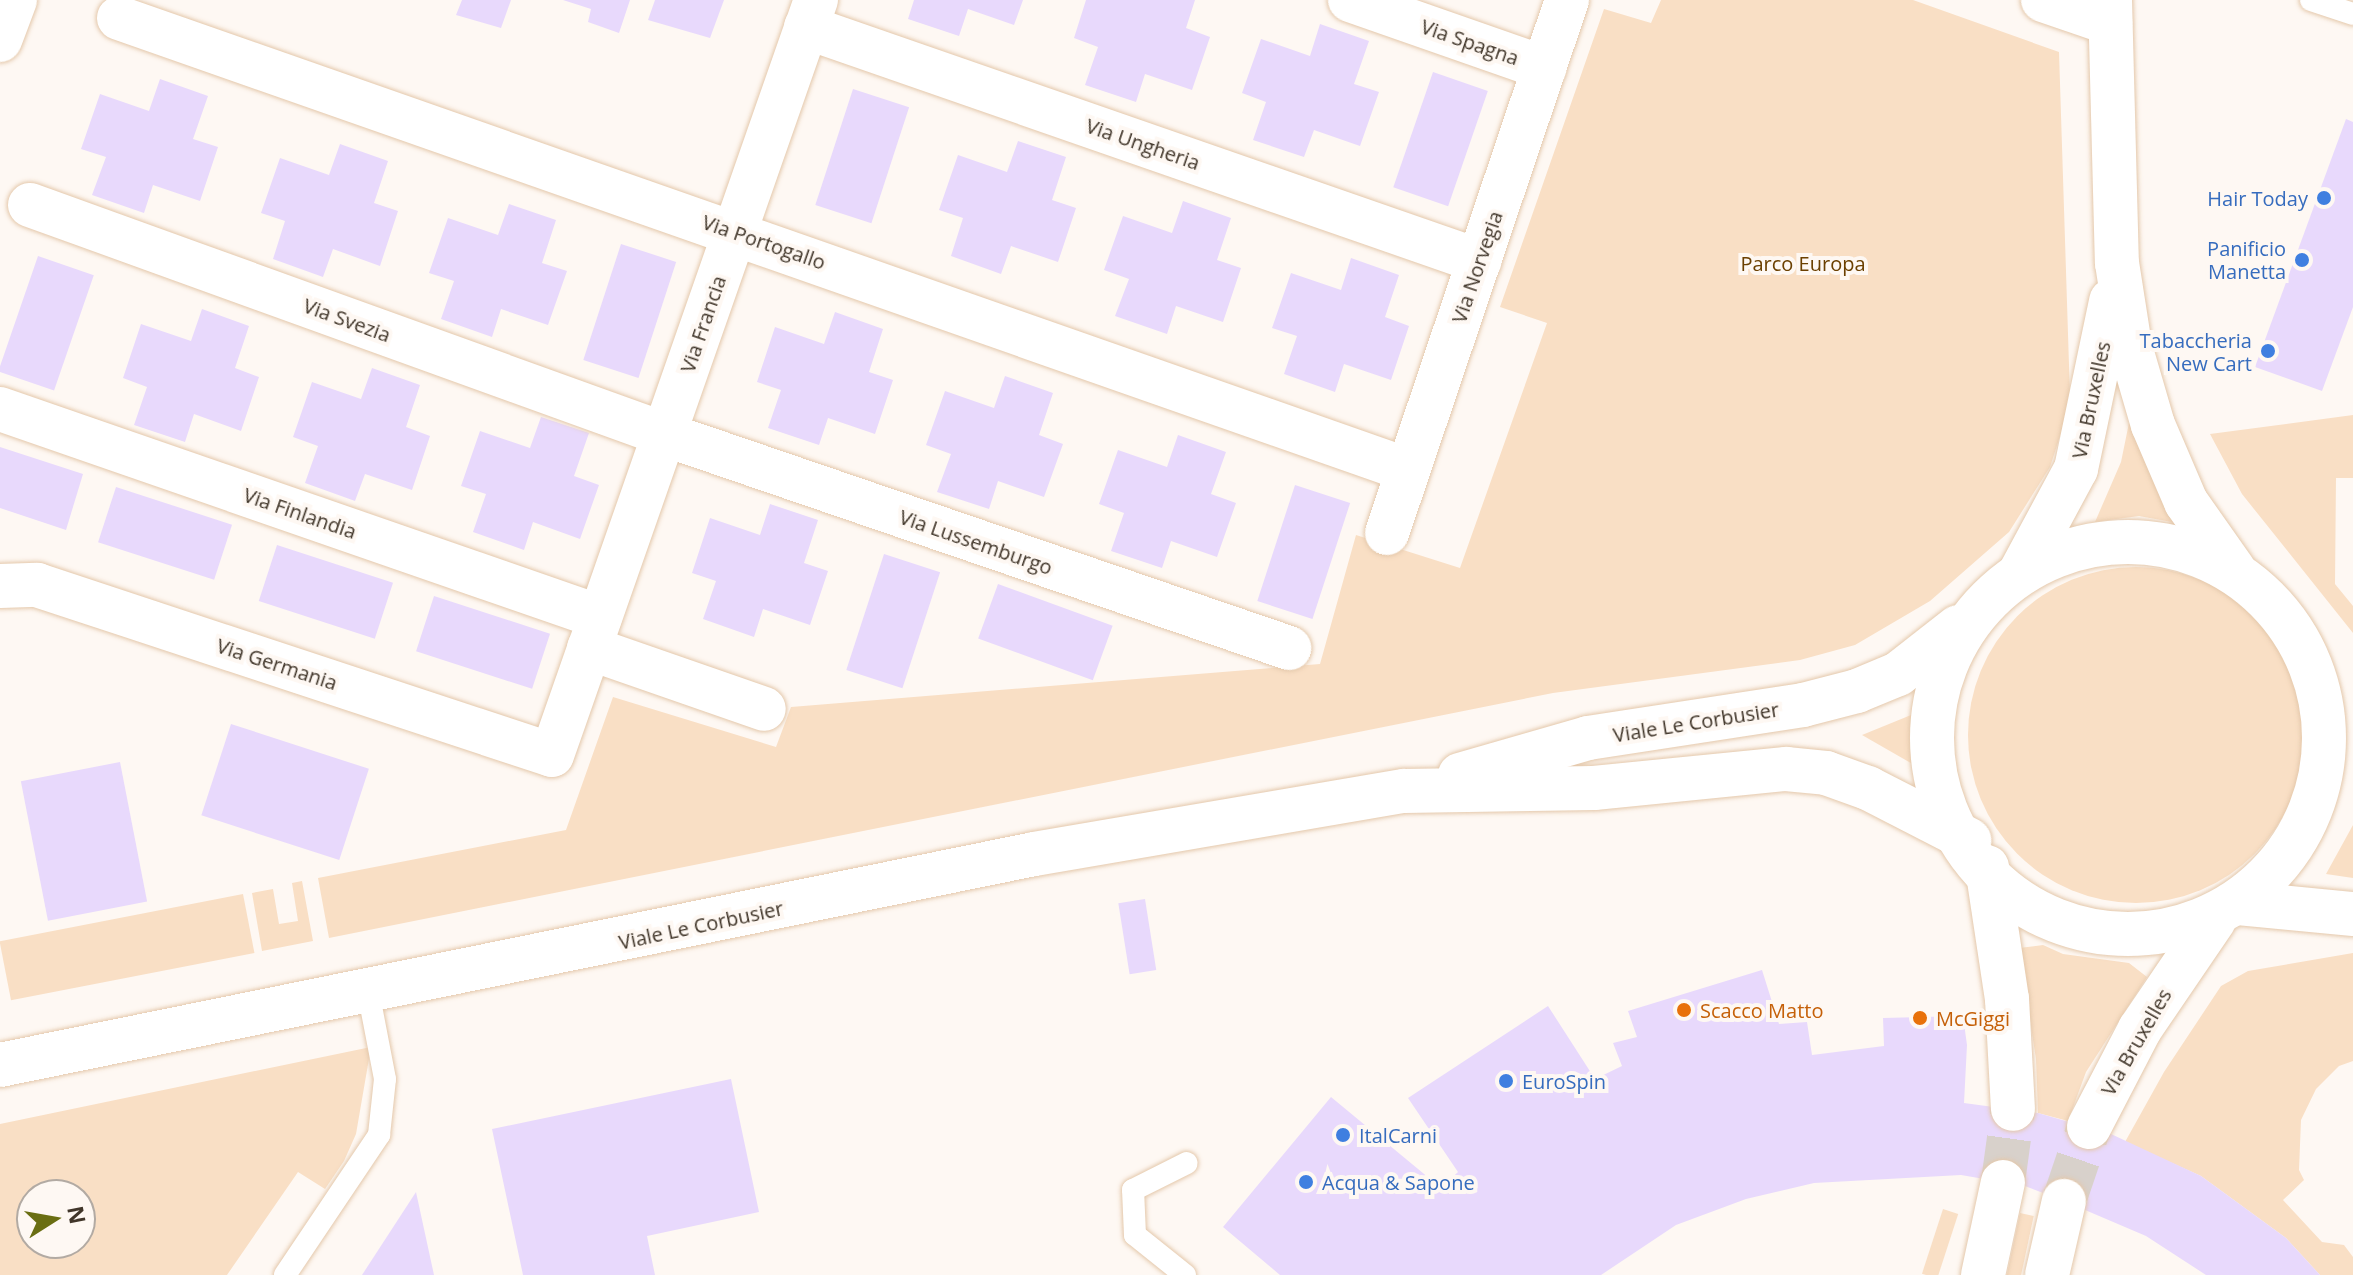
<!DOCTYPE html>
<html>
<head>
<meta charset="utf-8">
<style>
	body { margin:0 }
	#map { position:relative; width:2353px; height:1275px; overflow:hidden; background:#fef8f3; font-family:"Open Sans",sans-serif }
	div>[style] { position:absolute }
	[style*='--x'] { left:calc(var(--x)*1px); top:calc(var(--y)*1px); width:calc(var(--w)*1px); rotate:calc(var(--a)*1deg) }
	.green>* { inset:0; background:#f9dfc5; transform-origin:0 0 }
	.round { border-radius:50% }
	.building>* { inset:0; background:#e8d9fc; transform-origin:0 0 }
	.secondary-tunnel>* { height:44px; margin-top:-22px; transform-origin:0; background:repeating-linear-gradient(90deg,#d8d1cb 0 44px,transparent 0 66px) }
	.roads { filter:drop-shadow(0 0 2px #e4c8ab) drop-shadow(0 0 2px #e4c8ab) }
	.lane>* { height:22px; margin:-11px; padding:0 11px; transform-origin:11px; border-radius:11px; background:#fff }
	.street>* { height:44px; margin:-22px; padding:0 22px; transform-origin:22px; border-radius:22px; background:#fff }
	.secondary>* { height:44px; margin:-22px; padding:0 22px; transform-origin:22px; border-radius:22px; background:#fff }
	.secondary>.ring { margin:-22px; padding:0; box-sizing:content-box; background:none; border:44px solid #fff; border-radius:50% }
	.dots>* { width:22px; height:22px; translate:-50% -50%; box-sizing:border-box; border:4px solid #fef8f3; border-radius:50% }
	span { translate:-50% -50%; white-space:nowrap; text-align:center; line-height:1.15; -webkit-text-stroke:8px #fef8f3; paint-order:stroke }
	.street-label { font-size:20px; color:#41362a }
	.shop-label { font-size:20px; color:#366cbe }
	.right { translate:-100% -50%; text-align:right }
	.left { translate:0 -50%; text-align:left }
	.park-label { font-size:20px; color:#6b4001 }
	.food-label { font-size:20px; color:#c56008 }
	.north { position:absolute; left:16px; top:1179px; width:80px; height:80px; box-sizing:border-box; background:#fef8f3; border:2px solid #b2aaa3; border-radius:50%; rotate:79deg; font-size:22px; font-weight:700; line-height:32px; text-align:center; color:#41362a }
	.north::after { content:''; display:block; margin:auto; width:28px; height:36px; background:#6a6e12; clip-path:polygon(50% 0,100% 100%,50% 72%,0 100%) }
</style>
</head>
<body>
<div id="map">
	<div class="green">
		<i style="clip-path:polygon(1661px 0,1913px 0,2059px 52px,2070px 396px,2061px 433px,2050px 467px,2009px 532px,1930px 601px,1855px 645px,1800px 660px,1553px 693px,329px 938px,318px 878px,566px 830px,613px 697px,776px 747px,791px 707px,1320px 664px,1356px 535px,1460px 568px,1547px 323px,1500px 307px,1604px 9px,1651px 23px)"></i>
		<i style="clip-path:polygon(2353px 415px,2353px 478px,2336px 478px,2335px 584px,2353px 606px,2353px 633px,2242px 494px,2210px 434px)"></i>
		<i style="clip-path:polygon(2130px 418px,2183px 524px,2139px 516px,2095px 522px,2121px 462px)"></i>
		<i class="round" style="left:1968px;top:567px;width:336px;height:336px"></i>
		<i style="clip-path:polygon(1916px 713px,1916px 766px,1862px 735px)"></i>
		<i style="clip-path:polygon(2353px 824px,2353px 878px,2326px 874px,2353px 825px)"></i>
		<i style="clip-path:polygon(302px 881px,313px 941px,262px 951px,252px 893px,273px 889px,279px 924px,298px 921px,292px 883px)"></i>
		<i style="left:243px;top:894px;width:60px;height:248px;rotate:79deg"></i>
		<i style="clip-path:polygon(2043px 945px,2063px 954px,2129px 963px,2147px 977px,2086px 1072px,2068px 1121px,2038px 1113px,2036px 1059px,2019px 948px)"></i>
		<i style="clip-path:polygon(2353px 953px,2353px 1061px,2339px 1066px,2316px 1089px,2301px 1120px,2299px 1170px,2304px 1180px,2283px 1200px,2322px 1242px,2344px 1245px,2353px 1257px,2353px 1275px,2320px 1275px,2286px 1238px,2201px 1176px,2125px 1142px,2164px 1072px,2221px 986px,2248px 971px)"></i>
		<i style="clip-path:polygon(evenodd,371px 1047px,356px 1134px,344px 1161px,325px 1189px,298px 1172px,227px 1275px,0 1275px,0 1124px,371px 1047px,32px 1195px,80px 1195px,80px 1243px,32px 1243px,32px 1195px)"></i>
		<i style="left:1943px;top:1209px;width:16px;height:68px;rotate:18deg"></i>
		<i style="left:2020px;top:1213px;width:14px;height:64px;rotate:12deg"></i>
	</div>
	<div class="building">
		<i style="clip-path:polygon(462px 0,511px 0,501px 28px,456px 15px)"></i>
		<i style="clip-path:polygon(563px 0,630px 0,619px 33px,588px 22px,591px 9px)"></i>
		<i style="clip-path:polygon(655px 0,724px 0,710px 38px,648px 20px)"></i>
		<i style="clip-path:polygon(914px 0,1023px 0,1014px 25px,968px 9px,959px 36px,908px 19px)"></i>
		<i style="clip-path:polygon(1086px 0,1195px 0,1186px 28px,1210px 37px,1192px 90px,1145px 74px,1136px 102px,1085px 85px,1098px 47px,1074px 38px)"></i>
		<i style="clip-path:polygon(1320px 24px,1369px 41px,1354px 84px,1379px 92px,1360px 146px,1314px 130px,1304px 157px,1253px 140px,1266px 102px,1242px 93px,1261px 39px,1310px 56px)"></i>
		<i style="left:1433px;top:72px;width:58px;height:122px;rotate:19deg"></i>
		<i style="clip-path:polygon(160px 79px,208px 96px,193px 139px,218px 147px,200px 201px,153px 185px,144px 213px,92px 195px,106px 157px,81px 149px,100px 94px,149px 111px)"></i>
		<i style="left:853px;top:89px;width:59px;height:122px;rotate:18deg"></i>
		<i style="clip-path:polygon(2346px 119px,2353px 122px,2353px 307px,2322px 391px,2255px 367px)"></i>
		<i style="clip-path:polygon(1018px 141px,1066px 157px,1052px 200px,1076px 208px,1058px 262px,1011px 246px,1001px 274px,951px 256px,963px 218px,939px 210px,958px 155px,1007px 172px)"></i>
		<i style="clip-path:polygon(340px 144px,388px 161px,374px 203px,398px 211px,380px 266px,333px 249px,323px 277px,273px 259px,285px 221px,261px 213px,280px 158px,329px 175px)"></i>
		<i style="clip-path:polygon(1183px 201px,1231px 218px,1217px 260px,1241px 268px,1223px 322px,1176px 306px,1167px 334px,1115px 316px,1129px 279px,1104px 270px,1123px 216px,1172px 233px)"></i>
		<i style="clip-path:polygon(509px 204px,556px 220px,542px 263px,567px 271px,548px 325px,501px 309px,492px 337px,441px 319px,454px 281px,429px 273px,448px 218px,498px 235px)"></i>
		<i style="left:621px;top:244px;width:58px;height:122px;rotate:18deg"></i>
		<i style="left:38px;top:256px;width:59px;height:122px;rotate:19deg"></i>
		<i style="clip-path:polygon(1351px 258px,1399px 275px,1385px 317px,1409px 326px,1391px 380px,1344px 364px,1335px 392px,1284px 374px,1297px 336px,1272px 328px,1291px 273px,1341px 290px)"></i>
		<i style="clip-path:polygon(202px 309px,249px 326px,235px 368px,259px 377px,241px 431px,194px 414px,185px 442px,134px 425px,147px 387px,123px 378px,141px 324px,191px 341px)"></i>
		<i style="clip-path:polygon(835px 312px,883px 329px,869px 372px,893px 380px,875px 434px,828px 418px,819px 445px,768px 428px,781px 390px,757px 382px,775px 327px,824px 344px)"></i>
		<i style="clip-path:polygon(372px 368px,420px 385px,406px 427px,430px 436px,412px 490px,365px 474px,355px 501px,305px 483px,318px 446px,293px 437px,312px 382px,361px 399px)"></i>
		<i style="clip-path:polygon(1005px 376px,1053px 393px,1039px 435px,1063px 444px,1044px 497px,998px 481px,989px 509px,937px 492px,951px 454px,926px 445px,945px 391px,994px 408px)"></i>
		<i style="clip-path:polygon(541px 417px,589px 433px,574px 476px,599px 485px,580px 539px,533px 522px,524px 550px,473px 532px,486px 494px,461px 486px,480px 431px,530px 448px)"></i>
		<i style="clip-path:polygon(1178px 435px,1226px 452px,1211px 494px,1236px 503px,1217px 557px,1171px 541px,1162px 568px,1111px 551px,1124px 513px,1099px 504px,1118px 450px,1167px 467px)"></i>
		<i style="clip-path:polygon(0 447px,83px 474px,66px 530px,0 508px)"></i>
		<i style="left:1295px;top:485px;width:58px;height:122px;rotate:18deg"></i>
		<i style="left:116px;top:487px;width:122px;height:58px;rotate:18deg"></i>
		<i style="clip-path:polygon(770px 504px,818px 520px,804px 563px,828px 571px,810px 625px,763px 609px,754px 637px,703px 619px,716px 581px,692px 573px,710px 518px,760px 535px)"></i>
		<i style="left:277px;top:545px;width:122px;height:59px;rotate:18deg"></i>
		<i style="left:884px;top:554px;width:59px;height:122px;rotate:18deg"></i>
		<i style="left:998px;top:584px;width:122px;height:58px;rotate:20deg"></i>
		<i style="left:434px;top:596px;width:122px;height:58px;rotate:18deg"></i>
		<i style="left:231px;top:724px;width:145px;height:96px;rotate:18deg"></i>
		<i style="left:120px;top:762px;width:142px;height:101px;rotate:79deg"></i>
		<i style="left:1145px;top:899px;width:72px;height:27px;rotate:81deg"></i>
		<i style="clip-path:polygon(1762px 970px,1779px 1024px,1807px 1022px,1812px 1055px,1884px 1046px,1883px 1018px,1963px 1016px,1967px 1045px,1964px 1103px,2038px 1113px,2111px 1134px,2201px 1176px,2286px 1238px,2320px 1275px,2206px 1275px,2146px 1236px,2064px 1201px,2025px 1186px,1961px 1175px,1814px 1183px,1746px 1199px,1676px 1225px,1601px 1275px,1280px 1275px,1223px 1227px,1331px 1097px,1441px 1188px,1458px 1172px,1408px 1098px,1548px 1006px,1595px 1079px,1622px 1066px,1613px 1043px,1637px 1037px,1628px 1011px)"></i>
		<i style="clip-path:polygon(731px 1079px,759px 1212px,647px 1236px,655px 1275px,523px 1275px,492px 1129px)"></i>
		<i style="clip-path:polygon(416px 1192px,434px 1275px,362px 1275px)"></i>
	</div>
	<div class="secondary-tunnel">
		<i style="--x:2003;--y:1182;--w:74;--a:-82.2"></i>
		<i style="--x:2064;--y:1201;--w:78;--a:-71.3"></i>
	</div>
	<div class="roads">
		<div class="lane">
			<i style="--x:2311;--y:0;--w:44;--a:18.4"></i>
			<i style="--x:285;--y:1275;--w:169;--a:-56.1"></i>
			<i style="--x:379;--y:1135;--w:56;--a:-83.9"></i>
			<i style="--x:385;--y:1079;--w:90;--a:-100.9"></i>
			<i style="--x:1185;--y:1275;--w:64;--a:-141.3"></i>
			<i style="--x:1135;--y:1235;--w:45;--a:-92.5"></i>
			<i style="--x:1133;--y:1190;--w:60;--a:-26.6"></i>
		</div>
		<div class="street">
			<i style="--x:1350;--y:0;--w:206;--a:19.3"></i>
			<i style="--x:2043;--y:0;--w:71;--a:18.9"></i>
			<i style="--x:119;--y:18;--w:1366;--a:19.32"></i>
			<i style="--x:806;--y:27;--w:713;--a:19.17"></i>
			<i style="--x:0;--y:40;--w:43;--a:-69.4"></i>
			<i style="--x:30;--y:205;--w:674;--a:19.86"></i>
			<i style="--x:664;--y:434;--w:661;--a:18.9"></i>
			<i style="--x:0;--y:409;--w:635;--a:19.12"></i>
			<i style="--x:1387;--y:533;--w:563;--a:-71.34"></i>
			<i style="--x:0;--y:586;--w:37;--a:-2"></i>
			<i style="--x:37;--y:585;--w:542;--a:18.27"></i>
			<i style="--x:552;--y:755;--w:800;--a:-70.73"></i>
			<i style="--x:589;--y:648;--w:185;--a:19.2"></i>
		</div>
		<div class="secondary">
			<i style="--x:2110;--y:0;--w:263;--a:88.5"></i>
			<i style="--x:2117;--y:263;--w:84;--a:81.1"></i>
			<i style="--x:2130;--y:346;--w:82;--a:73.8"></i>
			<i style="--x:2153;--y:425;--w:84;--a:66.8"></i>
			<i style="--x:2186;--y:502;--w:83;--a:54.8"></i>
			<i class="ring" style="left:1932px;top:542px;width:348px;height:348px"></i>
			<i style="--x:2021;--y:571;--w:116;--a:-61.7"></i>
			<i style="--x:2076;--y:469;--w:172;--a:-78.2"></i>
			<i style="--x:1460;--y:775;--w:133;--a:-16.1"></i>
			<i style="--x:1588;--y:738;--w:218;--a:-8.7"></i>
			<i style="--x:1803;--y:705;--w:56;--a:-14.5"></i>
			<i style="--x:1857;--y:691;--w:44;--a:-22.5"></i>
			<i style="--x:1898;--y:674;--w:76;--a:-38.1"></i>
			<i style="--x:1987;--y:867;--w:134;--a:81.4"></i>
			<i style="--x:2007;--y:999;--w:110;--a:86.9"></i>
			<i style="--x:2238;--y:903;--w:116;--a:5.5"></i>
			<i style="--x:0;--y:1065;--w:1055;--a:-11.53"></i>
			<i style="--x:1034;--y:854;--w:375;--a:-9.7"></i>
			<i style="--x:1404;--y:791;--w:190;--a:-0.9"></i>
			<i style="--x:1594;--y:788;--w:193;--a:-5.7"></i>
			<i style="--x:1786;--y:769;--w:40;--a:5.7"></i>
			<i style="--x:1826;--y:773;--w:45;--a:19.7"></i>
			<i style="--x:1868;--y:788;--w:114;--a:27.2"></i>
			<i style="--x:2089;--y:1127;--w:110;--a:-62.5"></i>
			<i style="--x:2140;--y:1029;--w:132;--a:-55.8"></i>
			<i style="--x:1983;--y:1275;--w:95;--a:-77.9"></i>
			<i style="--x:2047;--y:1275;--w:76;--a:-77.1"></i>
		</div>
	</div>
	<div class="dots">
		<i style="left:2324px;top:198px;background:#3f7fe0"></i>
		<i style="left:2302px;top:260px;background:#3f7fe0"></i>
		<i style="left:2268px;top:351px;background:#3f7fe0"></i>
		<i style="left:1684px;top:1010px;background:#e8710a"></i>
		<i style="left:1920px;top:1018px;background:#e8710a"></i>
		<i style="left:1506px;top:1081px;background:#3f7fe0"></i>
		<i style="left:1343px;top:1135px;background:#3f7fe0"></i>
		<i style="left:1306px;top:1182px;background:#3f7fe0"></i>
	</div>
	<div class="street-label">
		<span style="left:1470px;top:42px;rotate:19deg">Via Spagna</span>
		<span style="left:1143px;top:144px;rotate:19deg">Via Ungheria</span>
		<span style="left:764px;top:242px;rotate:19deg">Via Portogallo</span>
		<span style="left:1477px;top:267px;rotate:-71deg">Via Norvegia</span>
		<span style="left:347px;top:320px;rotate:20deg">Via Svezia</span>
		<span style="left:703px;top:324px;rotate:-71deg">Via Francia</span>
		<span style="left:2091px;top:400px;rotate:-78deg">Via Bruxelles</span>
		<span style="left:300px;top:513px;rotate:19deg">Via Finlandia</span>
		<span style="left:976px;top:542px;rotate:19deg">Via Lussemburgo</span>
		<span style="left:277px;top:664px;rotate:18deg">Via Germania</span>
		<span style="left:1696px;top:722px;rotate:-9deg">Viale Le Corbusier</span>
		<span style="left:701px;top:925px;rotate:-12deg">Viale Le Corbusier</span>
		<span style="left:2136px;top:1042px;rotate:-60deg">Via Bruxelles</span>
	</div>
	<div class="shop-label">
		<span class="right" style="left:2308px;top:198px">Hair Today</span>
		<span class="right" style="left:2286px;top:260px">Panificio<br>Manetta</span>
		<span class="right" style="left:2252px;top:352px">Tabaccheria<br>New Cart</span>
		<span class="left" style="left:1522px;top:1081px">EuroSpin</span>
		<span class="left" style="left:1359px;top:1135px">ItalCarni</span>
		<span class="left" style="left:1322px;top:1182px">Acqua &amp; Sapone</span>
	</div>
	<div class="park-label">
		<span style="left:1803px;top:263px">Parco Europa</span>
	</div>
	<div class="food-label">
		<span class="left" style="left:1700px;top:1010px">Scacco Matto</span>
		<span class="left" style="left:1936px;top:1018px">McGiggi</span>
	</div>
	<div class="north">N</div>
</div>
</body>
</html>
